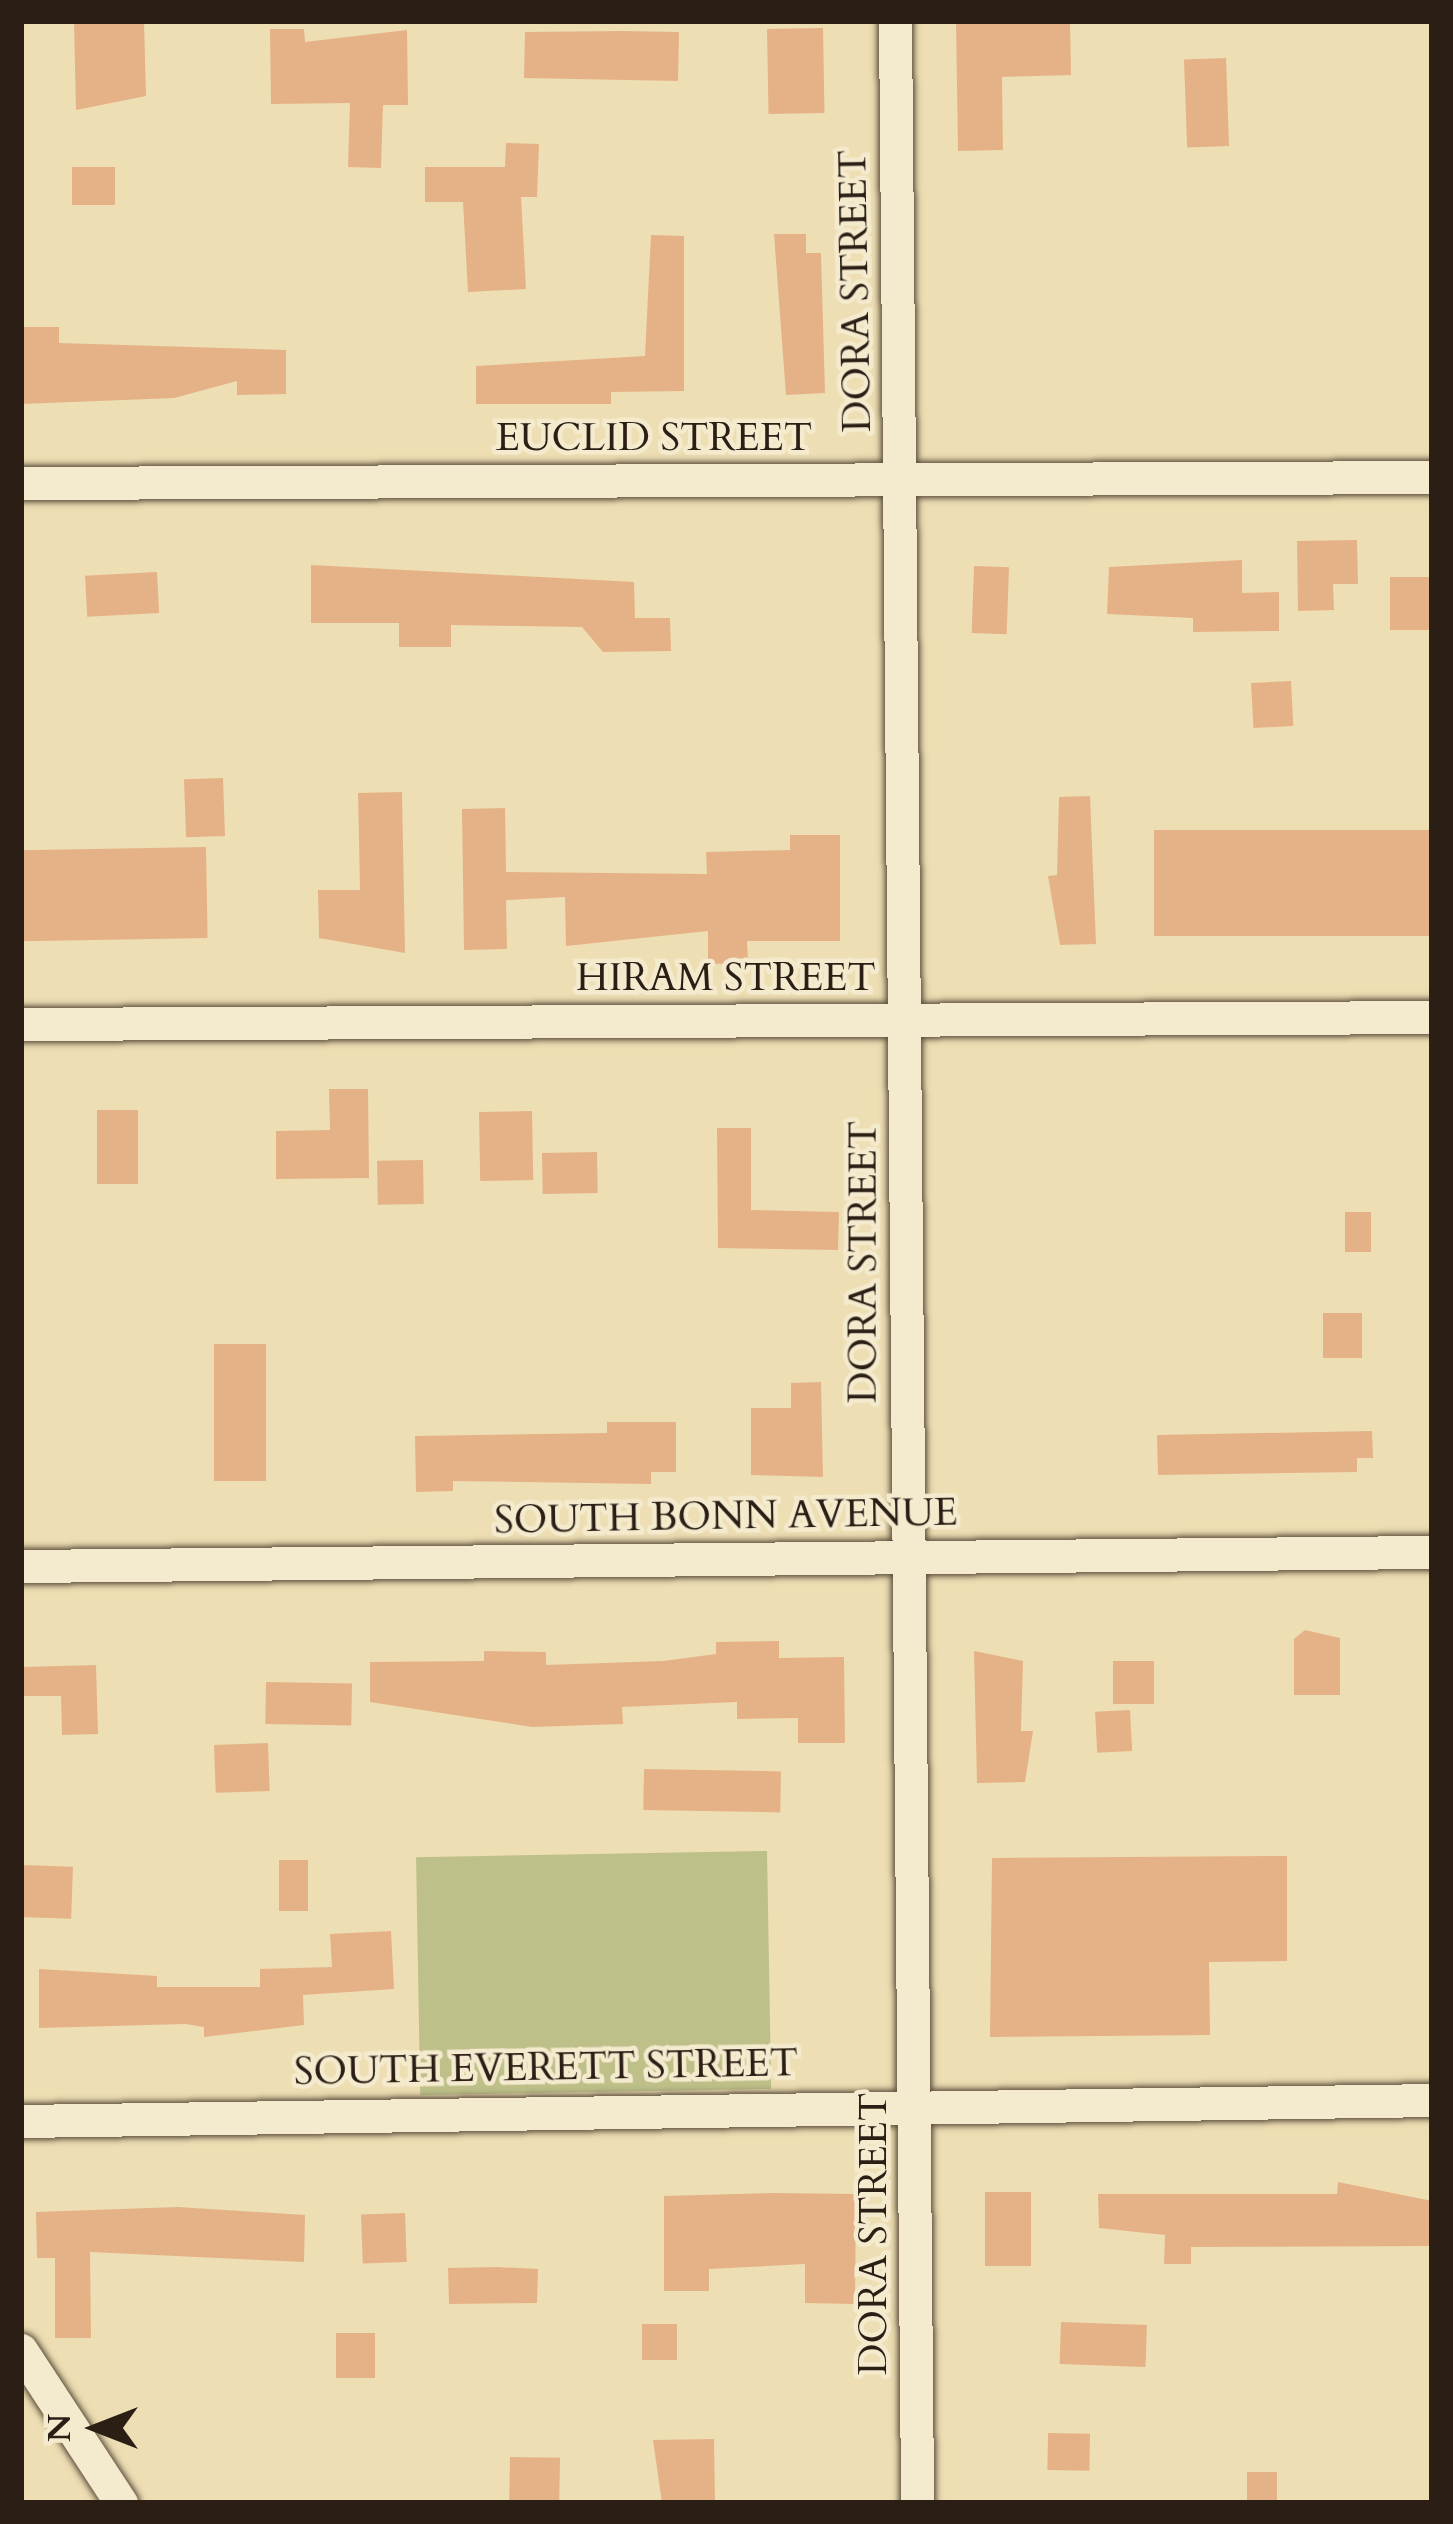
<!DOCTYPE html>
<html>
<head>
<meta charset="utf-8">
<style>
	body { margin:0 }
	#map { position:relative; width:1453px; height:2524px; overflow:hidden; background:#eedeb3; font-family:Cardo,serif }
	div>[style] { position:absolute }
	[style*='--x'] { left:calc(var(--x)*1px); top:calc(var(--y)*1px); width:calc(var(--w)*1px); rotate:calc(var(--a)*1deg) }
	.green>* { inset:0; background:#bec089; transform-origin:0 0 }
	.building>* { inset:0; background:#e5b287; transform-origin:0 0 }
	.roads { filter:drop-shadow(0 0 3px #5b4e3c) drop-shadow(0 0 3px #5b4e3c) }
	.minor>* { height:33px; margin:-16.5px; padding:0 16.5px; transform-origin:16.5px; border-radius:16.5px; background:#f4eace }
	span { translate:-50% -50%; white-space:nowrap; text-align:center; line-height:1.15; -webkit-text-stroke:9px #f4eace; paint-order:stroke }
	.street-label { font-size:39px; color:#2a1e15 }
	.frame { position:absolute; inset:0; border:24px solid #2a1e15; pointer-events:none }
	.north { position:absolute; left:36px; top:2368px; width:120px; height:120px; -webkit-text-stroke:9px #f4eace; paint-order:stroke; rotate:270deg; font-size:33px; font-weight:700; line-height:48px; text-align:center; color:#2a1e15 }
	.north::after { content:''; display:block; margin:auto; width:42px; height:54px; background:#2a1e15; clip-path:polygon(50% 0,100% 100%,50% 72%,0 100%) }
</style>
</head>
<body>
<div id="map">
	<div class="green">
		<i style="left:767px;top:1851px;width:238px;height:351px;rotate:89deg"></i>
	</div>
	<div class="building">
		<i style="clip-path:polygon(144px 21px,146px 96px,76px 110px,74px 22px)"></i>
		<i style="clip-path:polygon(956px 21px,1070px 21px,1071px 75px,1002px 77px,1003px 150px,958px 151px)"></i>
		<i style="left:823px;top:28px;width:85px;height:56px;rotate:89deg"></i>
		<i style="clip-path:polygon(270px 29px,304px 29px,305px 42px,407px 30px,408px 105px,383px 105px,381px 168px,348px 167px,350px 103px,271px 104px)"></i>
		<i style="clip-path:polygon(623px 31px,679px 32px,678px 81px,524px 78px,525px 32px)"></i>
		<i style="left:1226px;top:58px;width:88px;height:42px;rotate:88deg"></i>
		<i style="clip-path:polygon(506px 143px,539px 144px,537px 197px,521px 197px,526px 289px,468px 292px,463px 202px,425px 202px,425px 167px,505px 167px)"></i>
		<i style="left:72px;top:167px;width:43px;height:38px"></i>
		<i style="clip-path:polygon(774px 234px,806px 234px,806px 253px,821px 253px,825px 393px,786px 395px)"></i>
		<i style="clip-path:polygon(651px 235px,684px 236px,684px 391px,611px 392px,611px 404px,476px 404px,476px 366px,645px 356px)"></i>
		<i style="clip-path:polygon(21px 327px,59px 327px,59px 343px,286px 350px,286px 394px,237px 395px,237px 381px,174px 398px,21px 404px)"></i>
		<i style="clip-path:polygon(1357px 540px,1358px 584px,1333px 584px,1334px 610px,1298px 611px,1297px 541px)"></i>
		<i style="clip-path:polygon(1242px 560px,1242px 593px,1279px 592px,1279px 631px,1193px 632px,1193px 618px,1107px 614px,1109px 567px)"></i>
		<i style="clip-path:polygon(311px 565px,634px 582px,635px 618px,670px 618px,671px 651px,603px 652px,582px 627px,451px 625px,451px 647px,399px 647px,399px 623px,311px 623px)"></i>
		<i style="left:974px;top:566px;width:35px;height:67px;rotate:2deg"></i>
		<i style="left:157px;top:572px;width:41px;height:72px;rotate:87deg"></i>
		<i style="left:1432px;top:577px;width:53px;height:42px;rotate:90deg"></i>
		<i style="left:1291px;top:681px;width:45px;height:40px;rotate:87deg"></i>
		<i style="left:223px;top:778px;width:58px;height:39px;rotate:88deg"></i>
		<i style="clip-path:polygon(402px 792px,405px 953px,319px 938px,318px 890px,360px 890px,358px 793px)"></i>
		<i style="clip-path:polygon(1090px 796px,1096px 944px,1060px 945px,1048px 876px,1057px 875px,1059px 797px)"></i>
		<i style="clip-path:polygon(505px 808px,506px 872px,707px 874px,706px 852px,790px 850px,790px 835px,840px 835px,840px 941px,747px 941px,748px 963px,708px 964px,708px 931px,566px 946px,565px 897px,506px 900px,507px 949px,464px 950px,462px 809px)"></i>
		<i style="left:1432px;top:830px;width:106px;height:278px;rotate:90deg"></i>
		<i style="left:206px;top:847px;width:91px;height:185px;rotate:89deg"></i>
		<i style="clip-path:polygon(329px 1089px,368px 1089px,369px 1178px,276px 1179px,276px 1131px,330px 1130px)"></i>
		<i style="left:97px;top:1110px;width:41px;height:74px"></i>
		<i style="left:532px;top:1111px;width:69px;height:53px;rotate:89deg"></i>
		<i style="clip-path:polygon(717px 1128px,751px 1128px,751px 1210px,839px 1212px,838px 1250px,718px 1248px)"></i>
		<i style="left:597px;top:1152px;width:41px;height:55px;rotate:89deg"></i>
		<i style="left:423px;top:1160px;width:44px;height:46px;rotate:89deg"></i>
		<i style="left:1345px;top:1212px;width:26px;height:40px"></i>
		<i style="left:1362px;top:1313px;width:45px;height:39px;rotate:90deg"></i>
		<i style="left:214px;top:1344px;width:52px;height:137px"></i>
		<i style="clip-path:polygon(821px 1382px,823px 1477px,751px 1475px,751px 1408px,791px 1408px,791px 1383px)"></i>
		<i style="clip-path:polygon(607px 1422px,676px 1422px,676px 1472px,651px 1472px,651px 1484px,453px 1481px,453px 1491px,416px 1492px,415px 1436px,607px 1433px)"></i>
		<i style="clip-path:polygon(1372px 1431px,1373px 1458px,1357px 1458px,1357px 1472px,1158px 1475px,1157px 1435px)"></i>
		<i style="clip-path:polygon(1305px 1630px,1340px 1638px,1340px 1695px,1294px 1695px,1294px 1639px)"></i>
		<i style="clip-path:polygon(779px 1641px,779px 1658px,844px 1657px,845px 1743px,798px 1743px,798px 1718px,737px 1719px,737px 1702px,622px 1707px,623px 1724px,532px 1727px,370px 1702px,370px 1662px,484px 1661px,484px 1651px,546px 1652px,546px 1665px,663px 1661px,716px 1654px,716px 1642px)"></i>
		<i style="clip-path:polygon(974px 1651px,1023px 1661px,1021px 1731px,1033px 1731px,1025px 1782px,977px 1783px)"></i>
		<i style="left:1113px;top:1661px;width:41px;height:43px"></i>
		<i style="clip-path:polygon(96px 1665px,98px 1734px,62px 1735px,61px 1696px,21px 1696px,21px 1667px)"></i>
		<i style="left:266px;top:1682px;width:86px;height:42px;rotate:1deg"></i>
		<i style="left:1130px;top:1710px;width:41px;height:35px;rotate:87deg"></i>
		<i style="left:268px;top:1743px;width:48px;height:54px;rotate:88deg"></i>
		<i style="left:644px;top:1769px;width:137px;height:41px;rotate:1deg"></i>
		<i style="clip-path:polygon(1287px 1856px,1287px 1961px,1209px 1962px,1210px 2035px,990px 2037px,992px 1858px)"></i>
		<i style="left:279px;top:1860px;width:29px;height:51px"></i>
		<i style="left:22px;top:1865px;width:51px;height:52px;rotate:2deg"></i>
		<i style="clip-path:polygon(391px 1931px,394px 1989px,303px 1995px,304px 2025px,204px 2037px,204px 2027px,185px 2024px,39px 2028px,39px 1969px,157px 1976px,157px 1987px,260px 1987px,260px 1969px,332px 1967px,330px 1934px)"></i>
		<i style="clip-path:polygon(1338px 2182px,1432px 2201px,1432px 2246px,1191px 2247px,1191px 2264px,1164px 2264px,1165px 2235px,1099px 2228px,1098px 2194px,1337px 2194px)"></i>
		<i style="left:985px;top:2192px;width:46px;height:74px"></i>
		<i style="clip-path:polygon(773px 2193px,856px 2194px,855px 2304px,805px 2303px,805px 2264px,709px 2269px,709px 2291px,664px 2291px,664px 2196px)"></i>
		<i style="clip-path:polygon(178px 2207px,305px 2215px,304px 2262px,90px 2252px,91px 2338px,55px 2338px,55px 2258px,37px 2258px,36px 2212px)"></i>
		<i style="left:405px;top:2213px;width:49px;height:44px;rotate:88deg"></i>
		<i style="clip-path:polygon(497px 2267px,538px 2269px,537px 2303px,449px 2304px,448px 2268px)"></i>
		<i style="left:1061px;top:2322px;width:86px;height:42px;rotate:2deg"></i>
		<i style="left:677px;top:2324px;width:36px;height:35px;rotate:90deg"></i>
		<i style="left:336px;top:2333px;width:39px;height:45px"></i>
		<i style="left:1048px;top:2433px;width:42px;height:37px;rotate:1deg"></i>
		<i style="clip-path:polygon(714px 2439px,715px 2503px,662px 2503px,653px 2440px)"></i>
		<i style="left:510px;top:2457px;width:50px;height:46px;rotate:1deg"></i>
		<i style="left:1247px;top:2472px;width:30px;height:31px"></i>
	</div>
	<div class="roads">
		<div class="minor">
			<i style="--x:895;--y:21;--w:2482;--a:89.49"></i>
			<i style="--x:21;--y:483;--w:1411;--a:-0.24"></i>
			<i style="--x:21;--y:1024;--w:1411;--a:-0.28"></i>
			<i style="--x:21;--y:1566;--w:1411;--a:-0.57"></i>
			<i style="--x:21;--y:2121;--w:1411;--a:-0.85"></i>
			<i style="--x:21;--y:2350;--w:183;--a:56.8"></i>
		</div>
	</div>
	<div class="street-label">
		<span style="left:856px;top:291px;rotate:-91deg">DORA STREET</span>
		<span style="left:654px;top:438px">EUCLID STREET</span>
		<span style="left:726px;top:978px">HIRAM STREET</span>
		<span style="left:864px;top:1262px;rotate:-90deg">DORA STREET</span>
		<span style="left:726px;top:1517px;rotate:-1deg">SOUTH BONN AVENUE</span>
		<span style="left:546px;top:2068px;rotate:-1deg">SOUTH EVERETT STREET</span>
		<span style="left:874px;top:2234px;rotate:-90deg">DORA STREET</span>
	</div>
	<div class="frame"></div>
	<div class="north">N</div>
</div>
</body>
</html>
